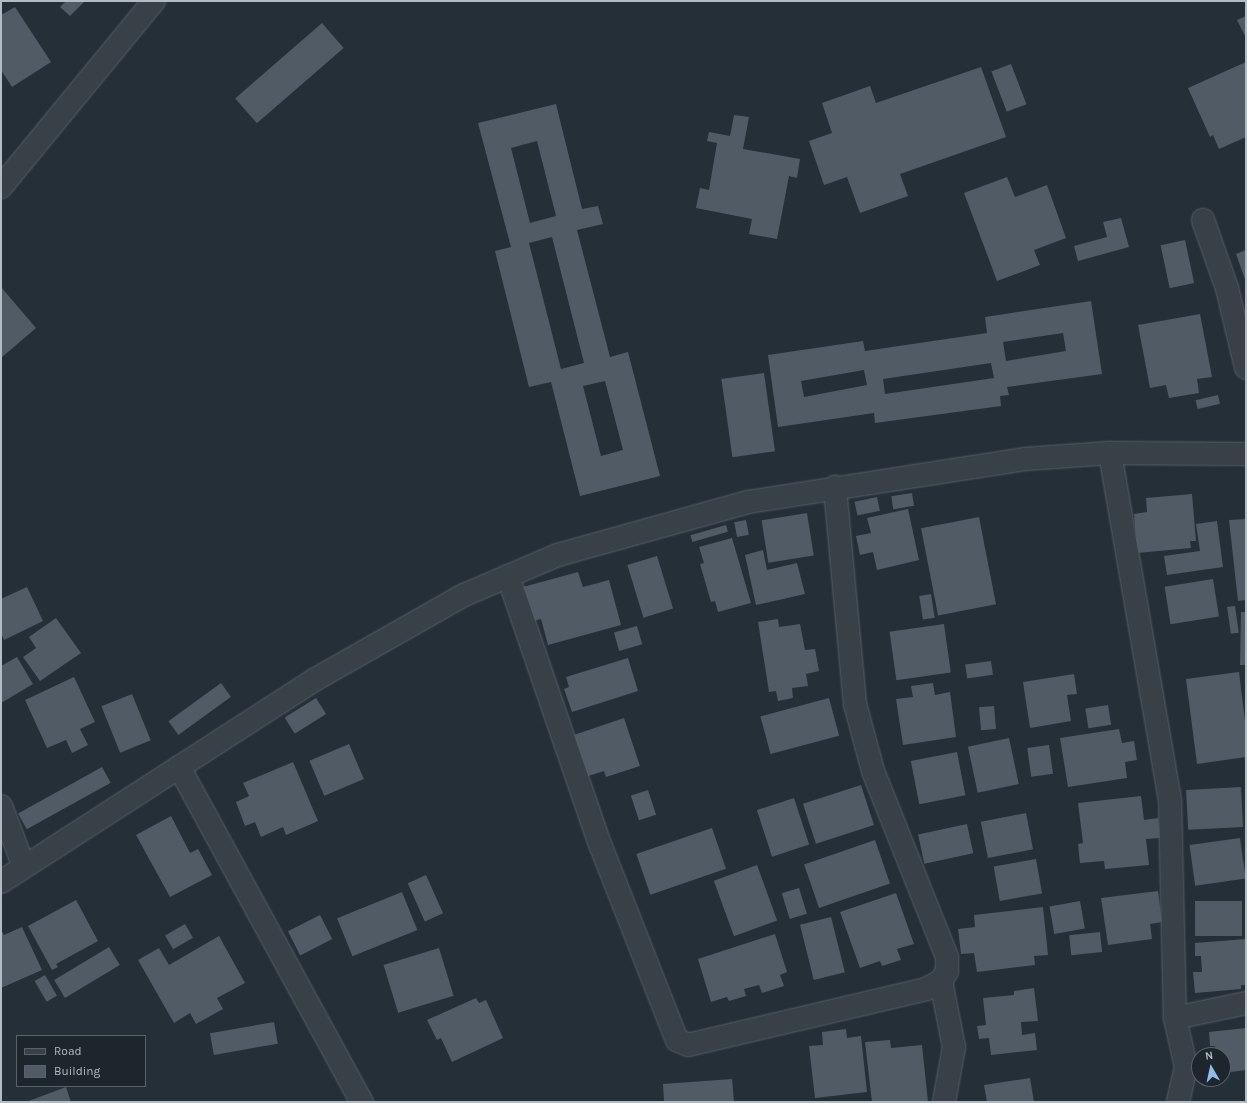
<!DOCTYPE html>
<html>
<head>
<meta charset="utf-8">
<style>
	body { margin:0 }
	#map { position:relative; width:1247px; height:1103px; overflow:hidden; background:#252f38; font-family:Karla,sans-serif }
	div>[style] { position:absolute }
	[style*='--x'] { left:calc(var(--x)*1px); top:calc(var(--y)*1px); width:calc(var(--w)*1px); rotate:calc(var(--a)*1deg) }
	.building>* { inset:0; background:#505b66; transform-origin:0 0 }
	.roads { filter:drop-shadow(0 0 1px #565f66) drop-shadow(0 0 1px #565f66) }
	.street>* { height:22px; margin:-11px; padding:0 11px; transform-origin:11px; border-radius:11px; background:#384148 }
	span { translate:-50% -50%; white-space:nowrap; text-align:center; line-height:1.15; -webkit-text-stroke:4px #1d262d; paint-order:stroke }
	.frame { position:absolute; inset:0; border:2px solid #b3bcc4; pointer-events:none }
	.legend { position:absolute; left:16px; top:1035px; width:130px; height:52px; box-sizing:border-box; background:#1d262d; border:1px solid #596269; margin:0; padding:5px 7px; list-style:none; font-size:12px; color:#b3bcc4 }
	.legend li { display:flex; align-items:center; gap:8px; height:20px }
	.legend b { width:20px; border:1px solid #596269 }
	.north { position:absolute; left:1191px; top:1047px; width:40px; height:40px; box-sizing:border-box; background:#1d262d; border:1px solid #596269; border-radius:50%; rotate:351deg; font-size:11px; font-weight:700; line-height:16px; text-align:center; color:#b3bcc4 }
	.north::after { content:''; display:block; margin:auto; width:14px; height:18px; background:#92bdeb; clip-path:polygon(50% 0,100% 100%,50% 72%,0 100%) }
</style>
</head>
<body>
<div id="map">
	<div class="building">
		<i style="clip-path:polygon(66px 1px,85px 1px,70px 16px,60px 7px)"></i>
		<i style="clip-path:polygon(15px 7px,51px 62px,12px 87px,1px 70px,1px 15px)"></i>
		<i style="clip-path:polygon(1246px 16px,1246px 38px,1237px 20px)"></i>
		<i style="left:322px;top:23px;width:33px;height:115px;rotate:49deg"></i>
		<i style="clip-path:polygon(1246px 62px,1246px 137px,1219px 149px,1213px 135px,1210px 137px,1188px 88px)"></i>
		<i style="left:1011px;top:64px;width:43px;height:21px;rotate:69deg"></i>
		<i style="clip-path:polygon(981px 67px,1006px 137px,900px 174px,908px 196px,860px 213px,847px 177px,824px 185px,809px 141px,832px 133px,822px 103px,870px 86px,876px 103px)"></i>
		<i style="clip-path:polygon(evenodd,556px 104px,582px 209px,598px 206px,603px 224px,577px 230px,610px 357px,628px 352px,660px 476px,580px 496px,551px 382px,529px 387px,495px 251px,511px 247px,478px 123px,556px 104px,537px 141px,556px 216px,530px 223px,511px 148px,537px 141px,556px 104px,552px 237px,584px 363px,561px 369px,529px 243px,552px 237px,556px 104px,605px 381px,623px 450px,601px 456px,583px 386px,605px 381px)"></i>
		<i style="clip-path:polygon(734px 115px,749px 117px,743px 149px,800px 159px,797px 178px,789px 176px,777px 239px,749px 234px,752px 219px,696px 208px,700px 188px,709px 190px,717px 143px,707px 141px,709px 132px,730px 136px)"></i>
		<i style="clip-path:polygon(1007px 177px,1015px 197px,1047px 185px,1066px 238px,1034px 250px,1040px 265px,997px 281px,964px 193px)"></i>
		<i style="clip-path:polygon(1121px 218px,1129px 247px,1078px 261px,1074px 246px,1107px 237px,1103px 222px)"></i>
		<i style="left:1185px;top:240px;width:44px;height:25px;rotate:78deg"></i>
		<i style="clip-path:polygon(1246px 250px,1246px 282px,1236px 254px)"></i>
		<i style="clip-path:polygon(1px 287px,36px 328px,1px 358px)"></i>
		<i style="clip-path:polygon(evenodd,1091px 301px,1102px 374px,1007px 387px,1009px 395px,1000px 396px,1001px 406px,875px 423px,874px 413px,778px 427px,768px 355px,863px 341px,865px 351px,987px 333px,985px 317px,1091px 301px,1063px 333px,1066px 351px,1006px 361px,1003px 342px,1063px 333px,1091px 301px,991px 363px,994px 378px,885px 394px,883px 379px,991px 363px,1091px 301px,864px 370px,867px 385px,804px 397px,801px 381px,864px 370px)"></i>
		<i style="clip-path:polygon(1200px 314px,1212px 377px,1197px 379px,1199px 393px,1169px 398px,1166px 385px,1150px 388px,1138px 325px)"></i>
		<i style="left:764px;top:373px;width:79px;height:43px;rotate:82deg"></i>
		<i style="left:1218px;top:395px;width:9px;height:23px;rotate:77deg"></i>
		<i style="left:912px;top:493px;width:13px;height:21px;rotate:81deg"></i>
		<i style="clip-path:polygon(1192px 494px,1196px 541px,1190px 541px,1191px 548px,1137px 553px,1134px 514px,1147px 512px,1146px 498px)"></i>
		<i style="left:877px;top:497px;width:14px;height:23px;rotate:78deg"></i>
		<i style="clip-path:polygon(908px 509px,919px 560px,877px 570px,873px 552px,860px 555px,856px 536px,871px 533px,867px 518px)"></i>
		<i style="left:807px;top:513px;width:43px;height:46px;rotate:81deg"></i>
		<i style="left:979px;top:517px;width:89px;height:59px;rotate:79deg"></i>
		<i style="clip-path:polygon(1246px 519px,1246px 600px,1238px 601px,1229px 520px)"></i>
		<i style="left:746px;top:520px;width:15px;height:12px;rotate:79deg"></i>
		<i style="clip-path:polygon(1217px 521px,1223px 567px,1167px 575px,1164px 556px,1200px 551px,1196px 524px)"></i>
		<i style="left:726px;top:525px;width:7px;height:37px;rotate:74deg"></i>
		<i style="clip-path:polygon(732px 538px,751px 603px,718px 612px,715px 601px,711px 602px,700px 564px,704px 563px,699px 547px)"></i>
		<i style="clip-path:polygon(763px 550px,767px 570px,797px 563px,805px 594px,756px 605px,745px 555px)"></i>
		<i style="left:657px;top:556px;width:55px;height:31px;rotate:73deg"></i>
		<i style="clip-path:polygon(578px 572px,583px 587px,609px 580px,621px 625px,548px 645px,541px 619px,533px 621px,523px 587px)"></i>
		<i style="left:1213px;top:579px;width:38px;height:49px;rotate:81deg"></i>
		<i style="clip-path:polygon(27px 587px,43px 621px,4px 640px,1px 633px,1px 599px)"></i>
		<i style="left:931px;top:594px;width:24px;height:12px;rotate:81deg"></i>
		<i style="left:1235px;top:606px;width:27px;height:8px;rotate:82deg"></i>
		<i style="clip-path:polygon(1241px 612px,1246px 612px,1246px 665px,1240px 665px)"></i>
		<i style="clip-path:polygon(56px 618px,81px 653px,40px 681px,23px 657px,36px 648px,29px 637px)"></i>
		<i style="clip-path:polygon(778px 619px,779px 627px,800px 624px,805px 650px,815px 649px,819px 671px,806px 674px,808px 686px,792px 688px,793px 698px,778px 701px,776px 691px,769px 692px,758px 622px)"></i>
		<i style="left:944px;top:624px;width:49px;height:55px;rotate:82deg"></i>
		<i style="left:637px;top:626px;width:19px;height:24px;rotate:74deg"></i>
		<i style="clip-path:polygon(17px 657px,33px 684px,1px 703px,1px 666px)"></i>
		<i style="clip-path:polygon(628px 658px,638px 691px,572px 712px,564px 689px,569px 687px,566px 677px)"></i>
		<i style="left:991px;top:661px;width:14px;height:26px;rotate:82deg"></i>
		<i style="clip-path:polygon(1239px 672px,1246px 729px,1246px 757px,1197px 764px,1186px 679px)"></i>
		<i style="clip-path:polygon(1074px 674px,1077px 694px,1067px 695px,1071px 721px,1030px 728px,1023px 682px)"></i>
		<i style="clip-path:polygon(74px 677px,95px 722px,80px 729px,88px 745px,72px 753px,66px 740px,47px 748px,25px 700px)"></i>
		<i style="left:221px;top:683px;width:17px;height:65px;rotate:54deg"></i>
		<i style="clip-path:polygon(933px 683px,935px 695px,950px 692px,956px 737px,903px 745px,896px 699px,913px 697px,911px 686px)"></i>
		<i style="left:132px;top:694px;width:50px;height:33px;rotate:68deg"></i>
		<i style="left:316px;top:698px;width:19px;height:37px;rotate:58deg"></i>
		<i style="left:829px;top:698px;width:39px;height:71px;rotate:75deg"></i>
		<i style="left:1108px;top:705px;width:20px;height:23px;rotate:81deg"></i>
		<i style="left:994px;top:706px;width:23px;height:15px;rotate:85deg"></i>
		<i style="clip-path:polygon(624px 718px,640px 766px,606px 777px,604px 771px,585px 777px,571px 736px)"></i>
		<i style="clip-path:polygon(1119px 729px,1122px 743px,1134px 741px,1137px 760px,1125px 762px,1127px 778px,1068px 787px,1060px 738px)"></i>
		<i style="left:1009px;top:738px;width:47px;height:42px;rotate:78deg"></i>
		<i style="left:349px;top:744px;width:38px;height:43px;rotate:67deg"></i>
		<i style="left:1049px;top:745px;width:29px;height:22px;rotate:82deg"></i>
		<i style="left:957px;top:752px;width:44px;height:47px;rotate:79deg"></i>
		<i style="clip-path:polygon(293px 762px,318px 821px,286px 835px,283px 827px,261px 837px,255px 822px,245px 826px,236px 802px,249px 796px,243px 783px)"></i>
		<i style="left:102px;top:767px;width:18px;height:96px;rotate:61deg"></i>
		<i style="left:861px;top:785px;width:42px;height:61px;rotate:72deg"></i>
		<i style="left:1241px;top:787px;width:40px;height:55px;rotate:87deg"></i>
		<i style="left:648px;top:790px;width:26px;height:18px;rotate:72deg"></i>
		<i style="clip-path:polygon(1141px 796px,1144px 820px,1158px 818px,1160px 838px,1146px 839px,1149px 865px,1105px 869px,1104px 861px,1080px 863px,1078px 844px,1083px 843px,1078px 803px)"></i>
		<i style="left:794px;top:798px;width:49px;height:39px;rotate:72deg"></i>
		<i style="left:1026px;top:813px;width:37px;height:46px;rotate:79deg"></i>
		<i style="clip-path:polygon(171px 816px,190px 853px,198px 849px,212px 875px,170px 897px,136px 835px)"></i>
		<i style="left:967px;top:824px;width:30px;height:50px;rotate:78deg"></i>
		<i style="left:712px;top:828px;width:43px;height:80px;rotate:71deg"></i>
		<i style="left:1240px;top:838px;width:41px;height:51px;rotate:82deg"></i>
		<i style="left:875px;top:840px;width:46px;height:75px;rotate:71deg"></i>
		<i style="left:1036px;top:859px;width:35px;height:43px;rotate:80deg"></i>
		<i style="left:757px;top:865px;width:59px;height:46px;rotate:70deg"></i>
		<i style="left:426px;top:875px;width:42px;height:20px;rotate:66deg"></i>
		<i style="left:799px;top:888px;width:27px;height:18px;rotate:73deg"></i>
		<i style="clip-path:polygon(1158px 891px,1162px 922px,1150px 924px,1152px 939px,1108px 945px,1101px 898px)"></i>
		<i style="left:402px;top:892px;width:41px;height:70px;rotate:68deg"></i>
		<i style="clip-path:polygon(896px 893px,914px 944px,897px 949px,901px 960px,882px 966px,880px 961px,860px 968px,840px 912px)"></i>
		<i style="clip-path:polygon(76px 900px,98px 941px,56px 964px,58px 967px,52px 970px,28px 926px)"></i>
		<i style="left:1080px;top:901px;width:28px;height:31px;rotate:80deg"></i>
		<i style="left:1195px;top:901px;width:47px;height:35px"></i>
		<i style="clip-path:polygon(1043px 907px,1048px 955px,1034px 956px,1035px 965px,977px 972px,974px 953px,961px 954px,958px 929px,975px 927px,974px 915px)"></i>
		<i style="left:320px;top:915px;width:27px;height:36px;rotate:63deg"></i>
		<i style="left:831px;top:917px;width:57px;height:32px;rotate:76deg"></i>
		<i style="left:185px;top:924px;width:16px;height:23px;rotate:60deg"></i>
		<i style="clip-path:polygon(22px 927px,42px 970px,1px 988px,1px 930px,4px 935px)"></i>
		<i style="left:1100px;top:932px;width:20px;height:31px;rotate:84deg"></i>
		<i style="clip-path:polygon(775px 934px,787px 972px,780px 975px,784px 986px,762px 993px,759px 985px,744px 989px,746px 996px,729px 1001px,727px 997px,711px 1002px,698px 959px)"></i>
		<i style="clip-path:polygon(219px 936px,245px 983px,217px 998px,223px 1009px,196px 1024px,190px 1013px,174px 1023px,138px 960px,159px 948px,169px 965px)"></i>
		<i style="clip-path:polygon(1246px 939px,1246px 985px,1241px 985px,1241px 989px,1195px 993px,1193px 972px,1202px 972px,1201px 956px,1195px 956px,1195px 943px)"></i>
		<i style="left:109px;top:947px;width:21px;height:64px;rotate:59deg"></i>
		<i style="left:439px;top:948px;width:50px;height:58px;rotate:73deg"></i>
		<i style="left:45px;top:975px;width:24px;height:12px;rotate:60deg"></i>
		<i style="clip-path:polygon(1034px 988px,1038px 1021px,1021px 1022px,1022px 1035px,1035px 1033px,1037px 1050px,991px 1055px,989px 1038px,979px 1039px,977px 1026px,986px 1025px,983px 998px,1014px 995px,1014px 991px)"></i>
		<i style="clip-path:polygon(476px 998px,479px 1003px,486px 1000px,503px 1038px,452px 1062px,441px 1038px,437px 1040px,427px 1020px)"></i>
		<i style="left:274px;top:1022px;width:22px;height:65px;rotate:80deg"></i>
		<i style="clip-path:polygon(1246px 1028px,1246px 1070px,1223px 1073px,1223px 1055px,1216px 1055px,1215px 1046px,1210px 1046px,1209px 1032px)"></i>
		<i style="clip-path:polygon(846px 1029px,847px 1038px,861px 1036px,867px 1092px,815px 1098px,809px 1046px,823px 1045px,822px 1032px)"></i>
		<i style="clip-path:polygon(890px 1040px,891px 1048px,922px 1045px,928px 1102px,872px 1102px,865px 1042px)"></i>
		<i style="clip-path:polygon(1030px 1078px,1034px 1102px,987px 1102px,984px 1085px)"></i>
		<i style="clip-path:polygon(732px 1079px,734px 1102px,664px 1102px,663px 1084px)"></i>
		<i style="clip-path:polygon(66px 1087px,71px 1102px,26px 1102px)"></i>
	</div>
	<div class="roads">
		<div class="street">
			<i style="--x:1;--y:187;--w:241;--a:-50.6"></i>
			<i style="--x:1203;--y:220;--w:72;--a:70.6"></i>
			<i style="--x:1227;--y:288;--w:82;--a:76.6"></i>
			<i style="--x:1110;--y:453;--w:353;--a:80.2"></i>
			<i style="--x:1170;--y:801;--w:217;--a:88.7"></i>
			<i style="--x:1175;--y:1018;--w:50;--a:77.3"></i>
			<i style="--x:1186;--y:1067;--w:36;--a:103"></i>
			<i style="--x:508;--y:576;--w:283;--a:71.1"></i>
			<i style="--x:600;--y:844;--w:211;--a:68.6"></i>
			<i style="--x:677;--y:1040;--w:12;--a:24"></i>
			<i style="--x:688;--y:1045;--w:244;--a:-13.2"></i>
			<i style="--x:926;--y:989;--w:17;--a:-28"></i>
			<i style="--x:941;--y:981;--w:12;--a:-59"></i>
			<i style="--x:947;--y:971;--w:14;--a:-90"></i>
			<i style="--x:947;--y:957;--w:200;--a:-111.7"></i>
			<i style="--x:873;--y:771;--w:69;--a:-105"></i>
			<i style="--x:855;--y:704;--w:218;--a:-95.3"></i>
			<i style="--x:179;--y:767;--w:382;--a:61.4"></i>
			<i style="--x:1;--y:806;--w:65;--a:69.3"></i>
			<i style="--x:1;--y:882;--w:375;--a:-32.8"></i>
			<i style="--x:316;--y:679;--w:170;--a:-29.6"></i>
			<i style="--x:464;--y:595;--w:102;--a:-23.1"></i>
			<i style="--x:558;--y:555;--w:197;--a:-15.6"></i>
			<i style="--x:748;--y:502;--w:280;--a:-8.8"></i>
			<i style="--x:1025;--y:459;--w:85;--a:-4"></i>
			<i style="--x:1110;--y:453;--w:136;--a:0.4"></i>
			<i style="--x:941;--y:981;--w:67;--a:78.9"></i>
			<i style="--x:954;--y:1047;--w:56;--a:100.3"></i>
			<i style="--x:1175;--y:1018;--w:73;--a:-11.9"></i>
		</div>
	</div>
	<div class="frame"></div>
	<ul class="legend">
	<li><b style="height:5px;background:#384148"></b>Road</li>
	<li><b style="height:11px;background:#505b66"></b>Building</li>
	</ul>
	<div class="north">N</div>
</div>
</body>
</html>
